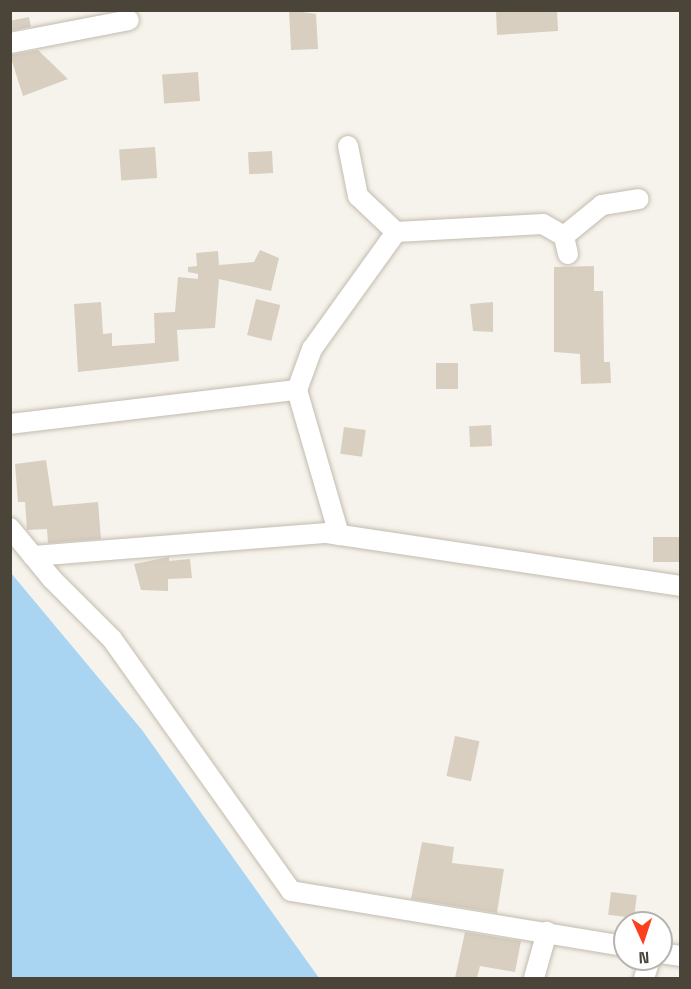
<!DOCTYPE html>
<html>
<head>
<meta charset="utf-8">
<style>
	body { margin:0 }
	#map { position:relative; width:691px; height:989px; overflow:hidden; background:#f6f3ec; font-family:"Space Grotesk",sans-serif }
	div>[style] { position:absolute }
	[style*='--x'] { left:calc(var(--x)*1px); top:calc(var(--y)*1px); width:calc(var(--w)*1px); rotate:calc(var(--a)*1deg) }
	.water>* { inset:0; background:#a9d4f2 }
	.building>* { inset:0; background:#d8cfc1; transform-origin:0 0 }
	.roads { filter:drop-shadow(0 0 2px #c2bbae) drop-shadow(0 0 2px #c2bbae) }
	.minor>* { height:20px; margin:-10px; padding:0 10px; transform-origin:10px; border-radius:10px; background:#fff }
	span { translate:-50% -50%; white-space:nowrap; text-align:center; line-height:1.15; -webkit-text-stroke:6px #fff; paint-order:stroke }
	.frame { position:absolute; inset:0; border:12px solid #4b4439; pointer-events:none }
	.north { position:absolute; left:613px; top:911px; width:60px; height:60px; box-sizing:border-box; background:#fff; border:2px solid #b7b4b0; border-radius:50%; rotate:177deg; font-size:16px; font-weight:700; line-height:24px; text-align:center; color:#4b4439 }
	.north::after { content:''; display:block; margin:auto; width:21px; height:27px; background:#fc3f1d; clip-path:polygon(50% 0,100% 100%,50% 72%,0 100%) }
</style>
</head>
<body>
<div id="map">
	<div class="water">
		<i style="clip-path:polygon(11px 573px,142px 730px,319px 978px,11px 978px)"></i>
	</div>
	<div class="building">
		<i style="clip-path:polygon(289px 10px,316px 14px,318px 49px,291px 50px)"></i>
		<i style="clip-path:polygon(496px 10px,557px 10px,558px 31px,497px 35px)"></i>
		<i style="left:29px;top:17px;width:10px;height:19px;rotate:79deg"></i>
		<i style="clip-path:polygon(38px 50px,68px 79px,23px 96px,10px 55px)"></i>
		<i style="left:198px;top:72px;width:29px;height:36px;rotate:86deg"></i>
		<i style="left:155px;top:147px;width:31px;height:36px;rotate:86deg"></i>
		<i style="left:272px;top:151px;width:22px;height:24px;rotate:87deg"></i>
		<i style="clip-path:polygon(260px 250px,279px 258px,271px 291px,219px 279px,215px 328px,177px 330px,179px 361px,78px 372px,74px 304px,101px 302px,103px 334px,112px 333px,112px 346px,155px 343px,154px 313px,175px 312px,178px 277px,198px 279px,198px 274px,188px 272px,188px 267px,197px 266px,196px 253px,218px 251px,219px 265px,254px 262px)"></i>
		<i style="clip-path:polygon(594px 266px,594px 291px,603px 291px,604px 362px,610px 362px,611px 383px,581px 384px,580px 354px,554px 352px,554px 267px)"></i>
		<i style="left:256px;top:299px;width:25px;height:37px;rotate:14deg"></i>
		<i style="clip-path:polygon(493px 302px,493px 332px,473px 331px,470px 304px)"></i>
		<i style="left:436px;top:363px;width:22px;height:26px"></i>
		<i style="left:491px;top:425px;width:21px;height:22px;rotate:87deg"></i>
		<i style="left:344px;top:427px;width:22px;height:27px;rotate:8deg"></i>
		<i style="clip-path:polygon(46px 460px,53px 506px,98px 502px,101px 539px,48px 543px,47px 529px,27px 530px,25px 502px,18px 502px,15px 464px)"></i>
		<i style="left:653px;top:537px;width:28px;height:25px"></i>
		<i style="clip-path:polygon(169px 557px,169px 561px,190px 559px,192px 578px,168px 579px,168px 591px,141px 590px,134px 564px)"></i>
		<i style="left:455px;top:736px;width:25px;height:41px;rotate:12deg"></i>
		<i style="clip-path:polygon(422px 842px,454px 847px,452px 863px,504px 869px,497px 913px,411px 899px)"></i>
		<i style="left:611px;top:892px;width:26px;height:23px;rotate:7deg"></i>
		<i style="clip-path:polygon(465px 932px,521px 941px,515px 972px,480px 966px,477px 978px,455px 978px)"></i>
	</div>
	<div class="roads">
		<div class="minor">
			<i style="--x:10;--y:43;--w:121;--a:-10.9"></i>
			<i style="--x:348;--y:146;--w:51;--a:78.7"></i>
			<i style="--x:358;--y:196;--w:52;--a:43.5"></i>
			<i style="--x:396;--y:232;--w:147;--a:-3.1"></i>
			<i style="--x:543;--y:224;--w:24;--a:30"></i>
			<i style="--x:568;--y:254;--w:18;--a:-103"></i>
			<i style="--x:564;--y:236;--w:49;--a:-39.2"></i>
			<i style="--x:602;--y:205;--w:37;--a:-9"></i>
			<i style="--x:297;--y:390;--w:151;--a:73.8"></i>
			<i style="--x:10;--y:424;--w:289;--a:-6.8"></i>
			<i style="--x:297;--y:390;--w:44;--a:-69.9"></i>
			<i style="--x:312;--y:349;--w:144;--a:-54.3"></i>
			<i style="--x:10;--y:528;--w:66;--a:50.5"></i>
			<i style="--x:52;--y:579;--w:85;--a:45"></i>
			<i style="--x:112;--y:639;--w:309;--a:54.6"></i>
			<i style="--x:291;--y:891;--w:338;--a:9.4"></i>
			<i style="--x:33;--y:556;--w:295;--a:-4.5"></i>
			<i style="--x:327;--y:533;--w:357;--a:8.5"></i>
			<i style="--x:661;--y:953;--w:19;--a:9"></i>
			<i style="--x:534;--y:978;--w:48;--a:-74.2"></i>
			<i style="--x:644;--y:978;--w:20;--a:-72"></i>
		</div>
	</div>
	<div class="frame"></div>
	<div class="north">N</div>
</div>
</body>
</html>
